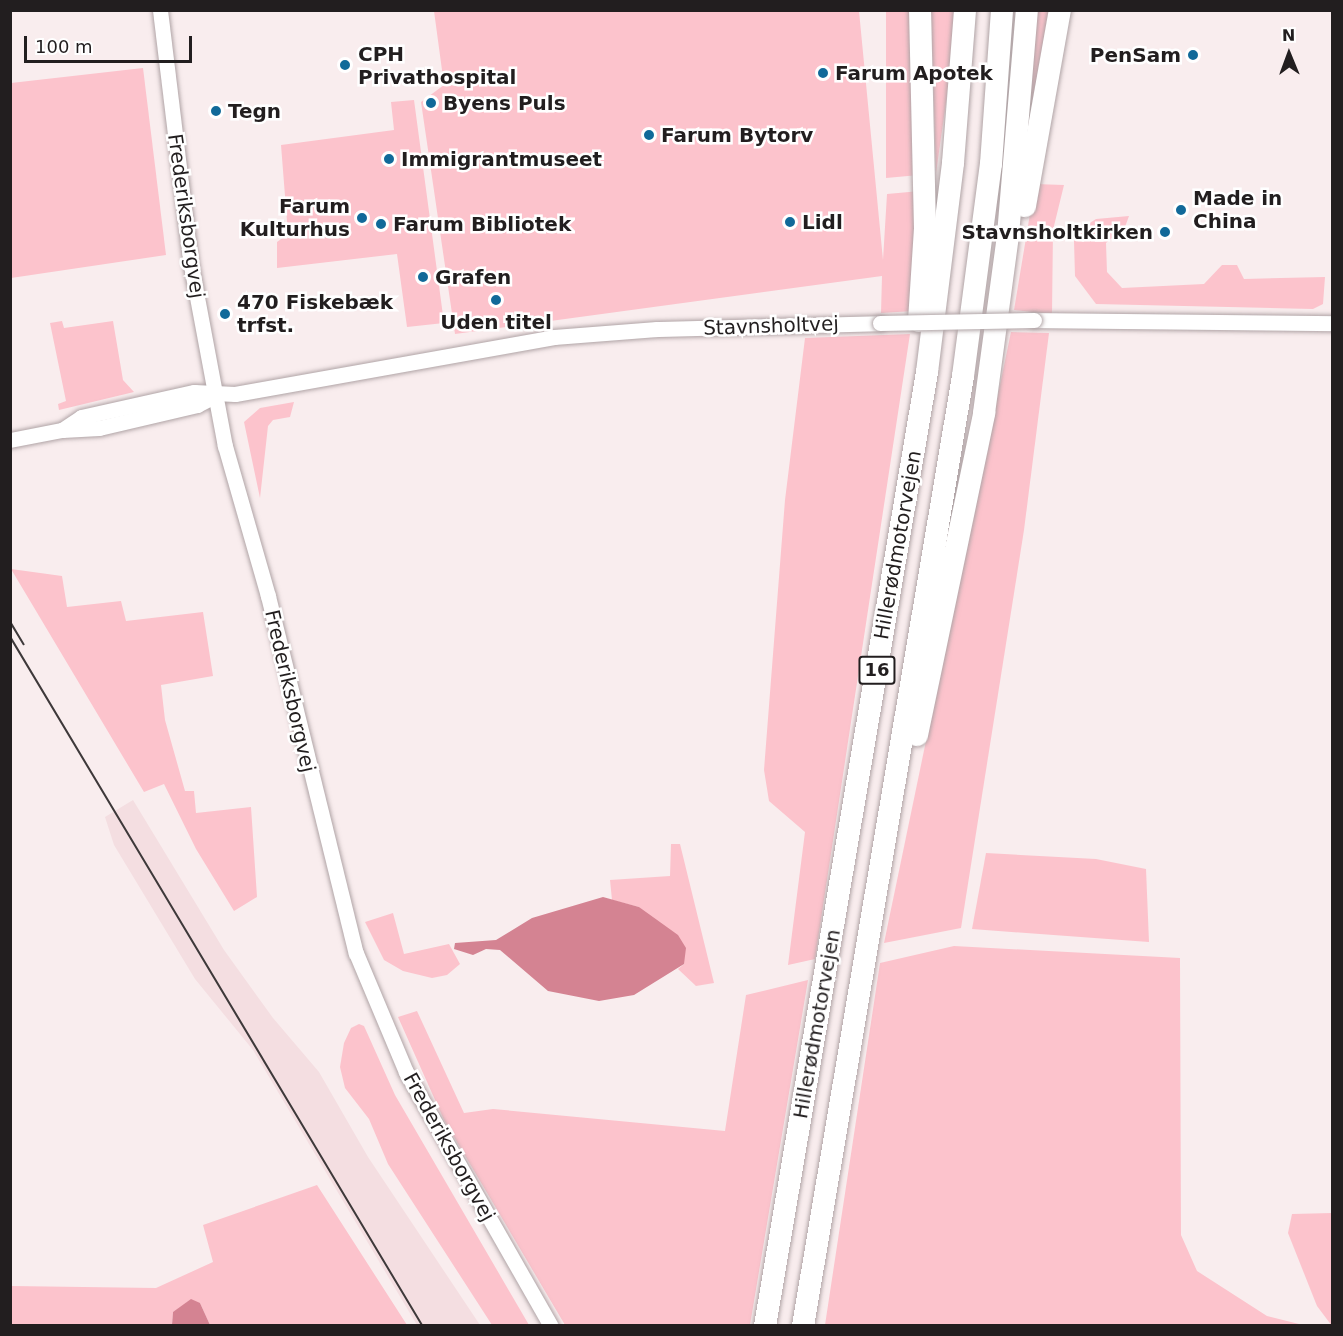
<!DOCTYPE html>
<html>
<head>
<meta charset="utf-8">
<style>
	body { margin:0 }
	#map { position:relative; width:1343px; height:1336px; overflow:hidden; background:#f9edee; font-family:"DejaVu Sans",sans-serif }
	div>[style] { position:absolute }
	[style*='--x'] { left:calc(var(--x)*1px); top:calc(var(--y)*1px); width:calc(var(--w)*1px); rotate:calc(var(--a)*1deg) }
	.built>* { inset:0; background:#f4dee1 }
	.green>* { inset:0; background:#fcc3cc }
	.water>* { inset:0; background:#d48392 }
	.roads { filter:drop-shadow(0 0 2px #b0a4a6) drop-shadow(0 0 2px #b0a4a6) }
	.tertiary>* { height:15px; margin:-7.5px; padding:0 7.5px; transform-origin:7.5px; border-radius:7.5px; background:#fff }
	.motorway>* { height:22px; margin:-11px; padding:0 11px; transform-origin:11px; border-radius:11px; background:#fff }
	.tram>* { height:1.5px; margin:-0.75px; padding:0 0.75px; transform-origin:0.75px; border-radius:0.75px; background:#3e393a }
	.bridges { filter:drop-shadow(0 0 2px #b0a4a6) drop-shadow(0 0 2px #b0a4a6) }
	.tertiary-bridge>* { height:15px; margin:-7.5px; padding:0 7.5px; transform-origin:7.5px; border-radius:7.5px; background:#fff }
	.dots>* { width:16px; height:16px; translate:-50% -50%; box-sizing:border-box; border:3px solid #fff; border-radius:50% }
	span { translate:-50% -50%; white-space:nowrap; text-align:center; line-height:1.15; -webkit-text-stroke:5px #fff; paint-order:stroke }
	.shield-label span { padding:2px 4px; background:#fff; border:2px solid; border-radius:4px; -webkit-text-stroke-width:0 }
	.shield-label { font-size:18px; color:#221e1f; font-weight:700 }
	.poi-label { font-size:20px; color:#221e1f; font-weight:700 }
	.left { translate:0 -50%; text-align:left }
	.right { translate:-100% -50%; text-align:right }
	.street-label { font-size:20px; color:#221e1f }
	.frame { position:absolute; inset:0; border:12px solid #221e1f; pointer-events:none }
	.north { position:absolute; left:1259px; top:24px; width:60px; height:60px; -webkit-text-stroke:4px #fff; paint-order:stroke; rotate:359deg; font-size:16px; font-weight:700; line-height:24px; text-align:center; color:#221e1f }
	.north::after { content:''; display:block; margin:auto; width:21px; height:27px; background:#221e1f; clip-path:polygon(50% 0,100% 100%,50% 72%,0 100%) }
	.scale { position:absolute; left:24px; top:36px; width:168px; height:27px; box-sizing:border-box; border:3px solid #221e1f; border-top:0; padding-left:8px; font-size:18px; line-height:21px; white-space:nowrap; color:#221e1f; -webkit-text-stroke:4px #fff; paint-order:stroke }
</style>
</head>
<body>
<div id="map">
	<div class="built">
		<i style="clip-path:polygon(133px 800px,224px 950px,273px 1018px,319px 1072px,368px 1157px,480px 1325px,417px 1325px,253px 1050px,195px 979px,114px 845px,105px 817px)"></i>
	</div>
	<div class="green">
		<i style="clip-path:polygon(434px 11px,859px 11px,883px 260px,887px 194px,920px 191px,914px 311px,881px 313px,882px 276px,455px 334px,421px 102px,444px 85px)"></i>
		<i style="clip-path:polygon(886px 11px,911px 11px,919px 175px,886px 178px)"></i>
		<i style="clip-path:polygon(931px 11px,954px 11px,953px 53px,936px 173px)"></i>
		<i style="clip-path:polygon(1034px 11px,1051px 11px,1024px 170px)"></i>
		<i style="clip-path:polygon(143px 68px,166px 255px,11px 278px,11px 83px)"></i>
		<i style="clip-path:polygon(414px 100px,444px 323px,407px 327px,397px 254px,277px 268px,277px 242px,288px 234px,281px 145px,394px 130px,391px 102px)"></i>
		<i style="clip-path:polygon(1035px 184px,1064px 185px,1053px 230px,1052px 314px,1014px 310px)"></i>
		<i style="clip-path:polygon(1129px 216px,1125px 227px,1106px 243px,1107px 272px,1122px 288px,1204px 284px,1222px 265px,1237px 265px,1244px 279px,1325px 277px,1323px 304px,1313px 309px,1096px 304px,1075px 276px,1074px 241px,1082px 228px,1096px 219px)"></i>
		<i style="clip-path:polygon(62px 321px,64px 328px,113px 321px,123px 380px,134px 392px,59px 410px,58px 404px,66px 401px,50px 323px)"></i>
		<i style="clip-path:polygon(1011px 332px,1049px 333px,1024px 530px,961px 928px,884px 943px)"></i>
		<i style="clip-path:polygon(910px 334px,815px 959px,788px 965px,805px 832px,769px 801px,764px 770px,785px 500px,805px 338px)"></i>
		<i style="clip-path:polygon(294px 402px,290px 417px,273px 420px,268px 426px,260px 498px,244px 422px,260px 408px)"></i>
		<i style="clip-path:polygon(11px 569px,62px 576px,67px 607px,121px 601px,126px 621px,203px 612px,213px 676px,161px 685px,165px 720px,185px 791px,194px 791px,196px 813px,251px 807px,257px 897px,234px 911px,196px 849px,164px 784px,144px 792px)"></i>
		<i style="clip-path:polygon(671px 844px,680px 844px,714px 983px,696px 986px,678px 969px,684px 964px,639px 907px,612px 900px,610px 880px,670px 876px)"></i>
		<i style="clip-path:polygon(986px 853px,1096px 859px,1146px 869px,1149px 942px,972px 929px)"></i>
		<i style="clip-path:polygon(393px 913px,404px 954px,449px 944px,460px 964px,447px 975px,432px 978px,403px 971px,384px 960px,365px 922px)"></i>
		<i style="clip-path:polygon(954px 946px,1180px 958px,1181px 1235px,1197px 1271px,1267px 1316px,1303px 1325px,825px 1325px,880px 963px)"></i>
		<i style="clip-path:polygon(808px 980px,750px 1325px,565px 1325px,444px 1120px,398px 1017px,417px 1011px,464px 1113px,493px 1109px,725px 1131px,746px 995px)"></i>
		<i style="clip-path:polygon(359px 1024px,364px 1026px,395px 1095px,529px 1325px,492px 1325px,388px 1164px,369px 1119px,345px 1088px,340px 1067px,344px 1043px,351px 1028px)"></i>
		<i style="clip-path:polygon(317px 1185px,407px 1325px,210px 1325px,200px 1303px,173px 1312px,172px 1325px,11px 1326px,11px 1286px,156px 1288px,213px 1262px,203px 1225px)"></i>
		<i style="clip-path:polygon(1332px 1213px,1332px 1326px,1317px 1306px,1288px 1233px,1292px 1214px)"></i>
	</div>
	<div class="water">
		<i style="clip-path:polygon(603px 897px,639px 907px,678px 935px,686px 948px,684px 964px,634px 995px,599px 1001px,548px 991px,500px 950px,486px 949px,473px 955px,454px 949px,455px 943px,496px 940px,532px 918px)"></i>
		<i style="clip-path:polygon(191px 1299px,200px 1303px,210px 1325px,172px 1325px,173px 1312px)"></i>
	</div>
	<div class="roads">
		<div class="tertiary">
			<i style="--x:160;--y:10;--w:257;--a:83.1"></i>
			<i style="--x:191;--y:265;--w:184;--a:79.4"></i>
			<i style="--x:225;--y:446;--w:156;--a:74"></i>
			<i style="--x:268;--y:596;--w:368;--a:76.2"></i>
			<i style="--x:356;--y:953;--w:129;--a:67.2"></i>
			<i style="--x:406;--y:1072;--w:292;--a:60.3"></i>
			<i style="--x:1034;--y:320;--w:298;--a:0.6"></i>
			<i style="--x:62;--y:430;--w:23;--a:-34"></i>
			<i style="--x:81;--y:417;--w:116;--a:-12.5"></i>
			<i style="--x:194;--y:392;--w:41;--a:2.8"></i>
			<i style="--x:235;--y:394;--w:324;--a:-10.1"></i>
			<i style="--x:554;--y:337;--w:103;--a:-4.4"></i>
			<i style="--x:657;--y:329;--w:223;--a:-1.5"></i>
			<i style="--x:10;--y:440;--w:53;--a:-10.9"></i>
			<i style="--x:62;--y:430;--w:37;--a:-3"></i>
			<i style="--x:99;--y:428;--w:101;--a:-13.2"></i>
			<i style="--x:197;--y:405;--w:20;--a:-27"></i>
		</div>
		<div class="motorway">
			<i style="--x:1025;--y:206;--w:199;--a:-79.9"></i>
			<i style="--x:919;--y:321;--w:92;--a:-86.3"></i>
			<i style="--x:925;--y:229;--w:219;--a:-91.3"></i>
			<i style="--x:917;--y:735;--w:329;--a:-78.2"></i>
			<i style="--x:984;--y:413;--w:180;--a:-82.3"></i>
			<i style="--x:1008;--y:235;--w:226;--a:-85.2"></i>
			<i style="--x:765;--y:1326;--w:968;--a:-80.36"></i>
			<i style="--x:927;--y:372;--w:211;--a:-82.9"></i>
			<i style="--x:953;--y:163;--w:153;--a:-85.5"></i>
			<i style="--x:803;--y:1326;--w:963;--a:-80.44"></i>
			<i style="--x:963;--y:376;--w:214;--a:-82.5"></i>
			<i style="--x:991;--y:164;--w:154;--a:-85.9"></i>
		</div>
	</div>
	<div class="tram">
		<i style="--x:10;--y:621;--w:27;--a:59"></i>
		<i style="--x:10;--y:636;--w:804;--a:59.1"></i>
	</div>
	<div class="bridges">
		<div class="tertiary-bridge">
			<i style="--x:880;--y:323;--w:154;--a:-1.1"></i>
		</div>
	</div>
	<div class="dots">
		<i style="left:1193px;top:55px;background:#116999"></i>
		<i style="left:345px;top:65px;background:#116999"></i>
		<i style="left:823px;top:73px;background:#116999"></i>
		<i style="left:431px;top:103px;background:#116999"></i>
		<i style="left:216px;top:111px;background:#116999"></i>
		<i style="left:649px;top:135px;background:#116999"></i>
		<i style="left:389px;top:159px;background:#116999"></i>
		<i style="left:1181px;top:210px;background:#116999"></i>
		<i style="left:362px;top:218px;background:#116999"></i>
		<i style="left:790px;top:222px;background:#116999"></i>
		<i style="left:381px;top:224px;background:#116999"></i>
		<i style="left:1165px;top:232px;background:#116999"></i>
		<i style="left:423px;top:277px;background:#116999"></i>
		<i style="left:496px;top:300px;background:#116999"></i>
		<i style="left:225px;top:314px;background:#116999"></i>
	</div>
	<div class="shield-label">
		<span style="left:877px;top:670px">16</span>
	</div>
	<div class="poi-label">
		<span class="left" style="left:358px;top:66px">CPH<br>Privathospital</span>
		<span class="right" style="left:1181px;top:55px">PenSam</span>
		<span class="left" style="left:835px;top:73px">Farum Apotek</span>
		<span class="left" style="left:443px;top:103px">Byens Puls</span>
		<span class="left" style="left:228px;top:111px">Tegn</span>
		<span class="left" style="left:661px;top:135px">Farum Bytorv</span>
		<span class="left" style="left:401px;top:159px">Immigrantmuseet</span>
		<span class="left" style="left:1193px;top:210px">Made in<br>China</span>
		<span class="right" style="left:350px;top:218px">Farum<br>Kulturhus</span>
		<span class="left" style="left:802px;top:222px">Lidl</span>
		<span class="left" style="left:393px;top:224px">Farum Bibliotek</span>
		<span class="right" style="left:1153px;top:232px">Stavnsholtkirken</span>
		<span class="left" style="left:435px;top:277px">Grafen</span>
		<span class="left" style="left:237px;top:314px">470 Fiskebæk<br>trfst.</span>
		<span style="left:496px;top:322px">Uden titel</span>
	</div>
	<div class="street-label">
		<span style="left:186px;top:216px;rotate:82deg">Frederiksborgvej</span>
		<span style="left:771px;top:326px;rotate:-2deg">Stavnsholtvej</span>
		<span style="left:898px;top:545px;rotate:-80deg">Hillerødmotorvejen</span>
		<span style="left:290px;top:691px;rotate:77deg">Frederiksborgvej</span>
		<span style="left:817px;top:1024px;rotate:-80deg">Hillerødmotorvejen</span>
		<span style="left:449px;top:1147px;rotate:61deg">Frederiksborgvej</span>
	</div>
	<div class="frame"></div>
	<div class="north">N</div>
	<div class="scale">100 m</div>
</div>
</body>
</html>
